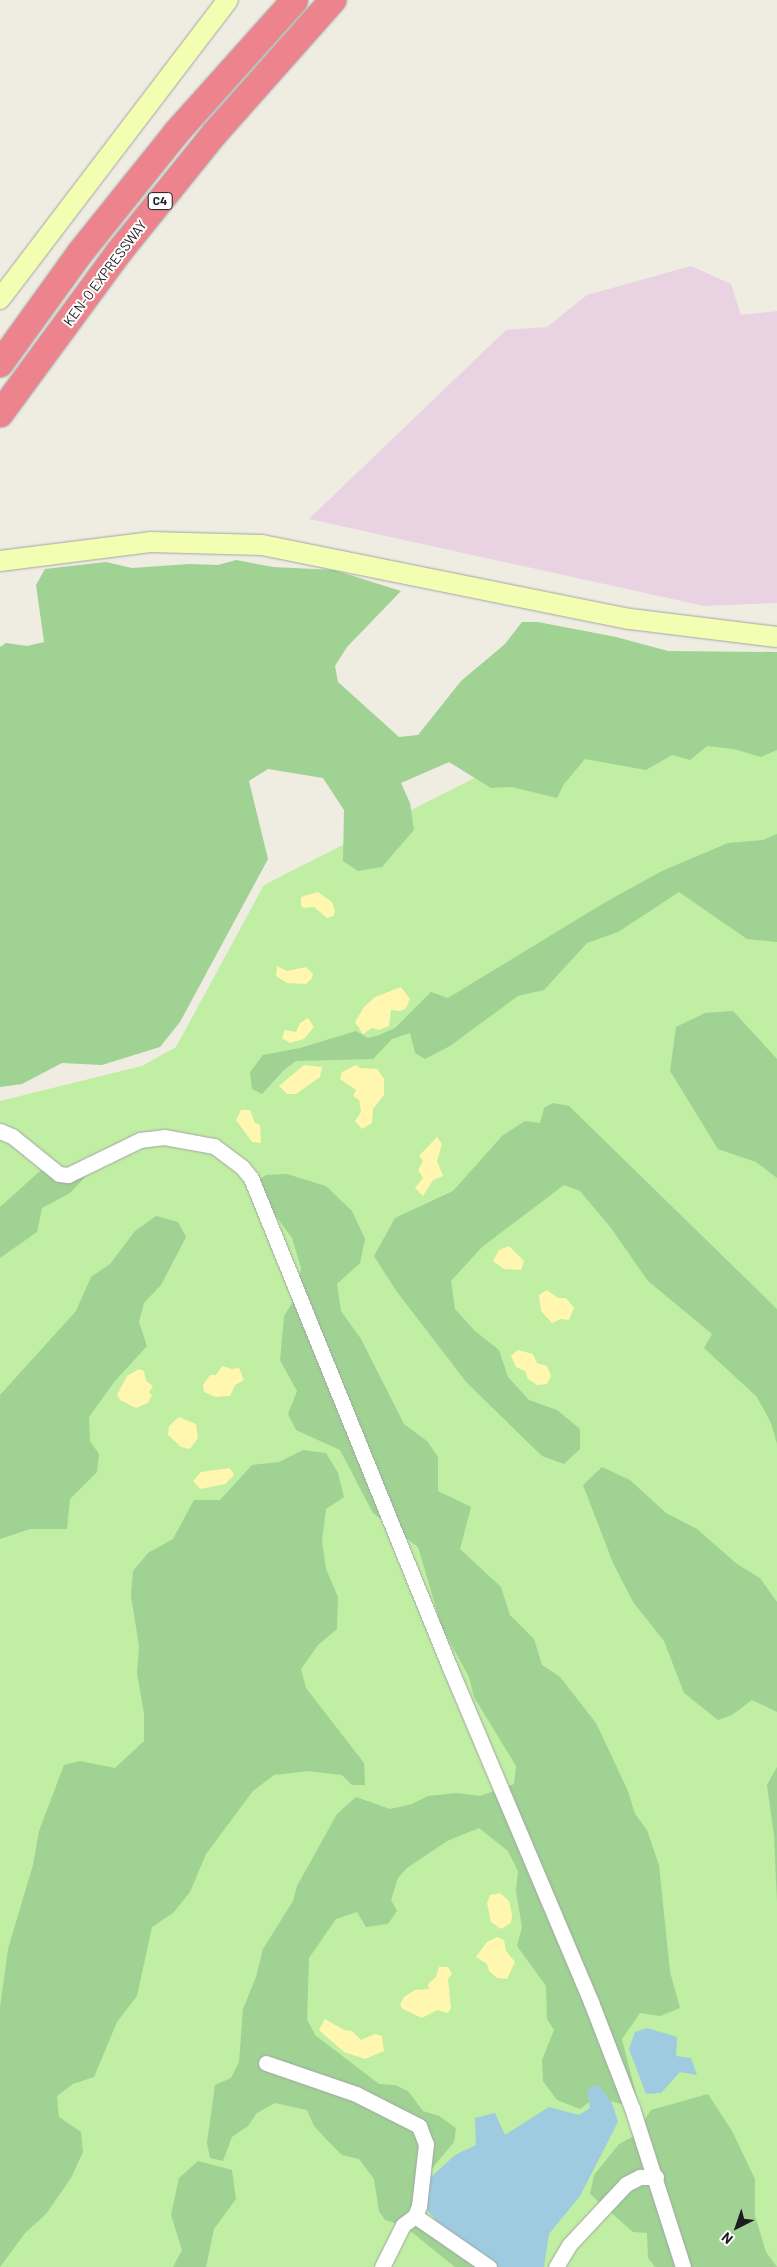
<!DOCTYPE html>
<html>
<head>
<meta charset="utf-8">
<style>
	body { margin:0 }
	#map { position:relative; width:777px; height:2267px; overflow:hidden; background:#efece2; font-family:Barlow,sans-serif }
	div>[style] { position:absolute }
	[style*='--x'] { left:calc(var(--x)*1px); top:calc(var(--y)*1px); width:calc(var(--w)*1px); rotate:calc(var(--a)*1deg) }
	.industrial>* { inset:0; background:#e9d3e3 }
	.grass>* { inset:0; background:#c0eea3 }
	.forest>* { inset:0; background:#9fd293 }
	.sand>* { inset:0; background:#fff7b0 }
	.water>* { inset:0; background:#9ecbe0 }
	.roads { filter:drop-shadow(0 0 1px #a4a4a4) drop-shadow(0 0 1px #a4a4a4) }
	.street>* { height:15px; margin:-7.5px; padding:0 7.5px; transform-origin:7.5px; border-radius:7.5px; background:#fff }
	.secondary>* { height:20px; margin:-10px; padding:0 10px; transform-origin:10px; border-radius:10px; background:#f2feb1 }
	.highway>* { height:26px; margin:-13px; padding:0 13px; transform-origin:13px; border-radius:13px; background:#ed838c }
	span { translate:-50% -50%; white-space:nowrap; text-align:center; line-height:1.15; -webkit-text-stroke:4px #fff; paint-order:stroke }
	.shield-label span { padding:1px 4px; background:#fff; border:1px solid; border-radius:4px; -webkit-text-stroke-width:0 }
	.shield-label { font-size:12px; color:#1d1d1d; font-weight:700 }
	.street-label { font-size:14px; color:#1d1d1d }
	.north { position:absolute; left:712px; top:2202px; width:50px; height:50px; -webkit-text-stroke:4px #fff; paint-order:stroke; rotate:221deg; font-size:14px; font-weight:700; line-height:20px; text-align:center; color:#1d1d1d }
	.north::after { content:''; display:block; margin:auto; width:18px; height:22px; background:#1d1d1d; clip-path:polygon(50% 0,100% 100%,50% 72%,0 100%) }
</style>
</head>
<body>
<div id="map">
	<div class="industrial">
		<i style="clip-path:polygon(691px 266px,731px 284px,741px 315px,777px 311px,777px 603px,704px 606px,309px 519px,506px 330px,547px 327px,587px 295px)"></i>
	</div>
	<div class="grass">
		<i style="clip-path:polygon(681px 673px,777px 674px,777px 2267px,0 2267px,0 1101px,142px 1066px,176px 1047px,264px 885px)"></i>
	</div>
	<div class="forest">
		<i style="clip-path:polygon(236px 560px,273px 567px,334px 570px,401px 591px,347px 647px,335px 666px,338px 682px,399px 737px,418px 735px,461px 681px,505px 644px,522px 622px,538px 622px,616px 637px,668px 651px,777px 652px,777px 750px,761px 757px,734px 749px,707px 746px,690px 760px,672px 755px,646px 770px,585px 759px,564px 784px,557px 798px,512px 787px,491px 788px,449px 762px,401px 783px,410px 803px,414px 830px,382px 867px,358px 871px,343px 861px,344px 810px,323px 778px,268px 769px,249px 781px,268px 859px,180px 1022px,160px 1047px,102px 1065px,62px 1063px,22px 1084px,0 1087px,0 647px,6px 643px,27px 646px,44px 642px,36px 585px,45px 569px,106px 562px,132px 568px,189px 564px,218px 565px)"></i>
		<i style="clip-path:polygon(777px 834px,777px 942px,747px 939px,679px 892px,618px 932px,587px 943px,544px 990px,518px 996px,450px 1046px,425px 1059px,415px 1053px,410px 1033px,392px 1039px,373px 1059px,296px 1061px,284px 1070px,262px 1094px,252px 1089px,250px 1072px,263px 1055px,300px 1048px,356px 1031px,368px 1038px,379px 1035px,395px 1028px,431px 992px,448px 998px,604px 903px,662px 871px,728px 843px,763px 840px)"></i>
		<i style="clip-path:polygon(733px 1011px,777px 1059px,777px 1178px,756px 1162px,718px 1149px,670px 1071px,676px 1027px,705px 1013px)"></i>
		<i style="clip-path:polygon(553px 1103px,569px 1106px,777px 1309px,777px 1444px,771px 1423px,757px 1397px,704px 1348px,712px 1334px,648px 1281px,611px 1228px,580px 1191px,564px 1185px,482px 1247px,451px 1281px,455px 1309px,475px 1331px,499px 1350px,508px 1377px,529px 1400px,557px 1410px,580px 1429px,580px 1449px,564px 1464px,542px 1456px,467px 1383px,397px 1292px,374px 1256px,395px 1218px,453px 1191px,502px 1136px,525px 1121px,540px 1123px,544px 1108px)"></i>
		<i style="clip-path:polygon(63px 1169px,85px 1177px,70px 1193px,42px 1208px,37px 1232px,0 1258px,0 1207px,40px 1171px)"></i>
		<i style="clip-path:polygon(287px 1174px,326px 1186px,352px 1211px,365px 1239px,360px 1263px,337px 1284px,341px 1311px,361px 1339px,404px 1424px,427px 1441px,438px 1457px,438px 1491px,471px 1507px,460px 1549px,501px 1587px,510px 1615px,534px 1639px,542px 1665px,560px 1677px,596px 1723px,628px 1791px,635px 1814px,647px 1830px,659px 1865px,670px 1972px,680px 2008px,660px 2016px,640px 2013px,622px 2039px,637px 2098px,621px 2104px,596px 2097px,580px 2109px,557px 2100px,543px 2081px,542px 2060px,554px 2030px,547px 2019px,546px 1986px,517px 1946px,522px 1927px,516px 1891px,518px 1871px,508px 1851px,479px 1828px,447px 1841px,407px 1868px,398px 1878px,391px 1900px,397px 1911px,388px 1924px,366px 1927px,357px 1912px,336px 1919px,309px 1958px,307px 2019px,315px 2035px,379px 2084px,395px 2085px,408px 2091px,423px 2111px,439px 2116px,456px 2128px,454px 2142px,429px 2172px,419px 2210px,484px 2267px,455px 2267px,404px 2226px,385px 2220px,379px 2211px,374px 2179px,359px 2159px,342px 2155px,326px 2139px,314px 2126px,307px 2110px,275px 2103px,257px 2113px,248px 2126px,232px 2137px,223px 2161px,210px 2158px,207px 2143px,215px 2085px,231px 2078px,239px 2062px,243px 2009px,256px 1977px,263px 1949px,293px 1901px,297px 1886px,337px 1814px,356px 1797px,390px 1809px,412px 1804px,428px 1796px,457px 1793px,480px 1796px,514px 1784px,516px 1766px,474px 1697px,469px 1677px,442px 1628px,418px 1547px,373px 1513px,340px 1450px,296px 1430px,288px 1414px,297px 1391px,280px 1360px,284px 1316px,297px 1295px,301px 1268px,292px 1238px,264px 1200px,259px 1180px,266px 1175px)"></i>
		<i style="clip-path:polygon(156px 1216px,178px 1222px,186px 1237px,161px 1285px,144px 1303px,139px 1322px,147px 1346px,115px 1381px,89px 1417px,90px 1441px,99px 1454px,97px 1472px,70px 1499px,67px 1529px,30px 1529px,0 1539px,0 1395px,76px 1311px,91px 1277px,110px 1264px,135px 1231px)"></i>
		<i style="clip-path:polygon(303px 1450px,326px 1453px,338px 1473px,344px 1497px,326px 1509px,322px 1541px,326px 1569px,338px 1597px,337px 1629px,318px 1645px,301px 1669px,306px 1688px,364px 1763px,365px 1785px,352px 1785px,342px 1775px,308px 1771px,274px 1775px,253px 1791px,206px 1854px,190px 1892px,173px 1913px,152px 1927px,137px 1996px,117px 2022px,94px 2077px,73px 2084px,57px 2096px,59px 2117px,81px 2132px,83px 2152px,71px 2178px,46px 2214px,25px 2233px,0 2267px,0 2007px,8px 1949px,33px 1865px,39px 1831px,64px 1765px,80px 1761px,115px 1768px,144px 1741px,144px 1714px,137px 1673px,139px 1646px,131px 1596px,133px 1571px,148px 1553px,173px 1539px,194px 1500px,220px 1500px,252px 1465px,279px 1462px)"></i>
		<i style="clip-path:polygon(602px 1467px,630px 1480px,666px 1513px,697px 1529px,737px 1564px,760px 1578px,777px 1602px,777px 1712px,752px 1700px,732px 1715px,718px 1720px,684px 1693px,664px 1641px,633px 1602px,613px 1563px,583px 1485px)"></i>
		<i style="clip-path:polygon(777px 1767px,777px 1902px,774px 1836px,767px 1785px)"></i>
		<i style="clip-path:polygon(708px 2094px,732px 2131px,755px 2179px,755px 2216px,766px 2252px,777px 2267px,655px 2267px,648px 2258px,647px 2233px,633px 2232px,590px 2194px,594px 2175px,619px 2144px,634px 2136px,651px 2110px)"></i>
		<i style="clip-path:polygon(198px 2161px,232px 2170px,236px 2199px,214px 2229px,206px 2267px,173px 2267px,182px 2250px,171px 2215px,179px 2178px)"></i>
	</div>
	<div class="sand">
		<i style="clip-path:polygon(318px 892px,332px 902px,335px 912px,333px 916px,327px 918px,314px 907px,303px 908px,301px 905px,301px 897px)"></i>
		<i style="clip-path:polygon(277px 966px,287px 971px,306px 967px,313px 974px,312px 978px,306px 984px,287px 983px,276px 976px)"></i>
		<i style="clip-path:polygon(401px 987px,410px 999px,406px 1008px,401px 1011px,391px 1010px,389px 1026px,379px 1030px,372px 1028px,363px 1034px,355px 1022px,364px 1007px,375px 997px)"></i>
		<i style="clip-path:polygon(308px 1018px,314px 1027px,304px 1039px,290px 1043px,282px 1038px,285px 1030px,296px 1032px,300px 1023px)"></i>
		<i style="clip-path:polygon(304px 1065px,322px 1067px,320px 1077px,296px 1094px,287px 1094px,279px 1086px)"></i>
		<i style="clip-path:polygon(356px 1065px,360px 1068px,377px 1069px,384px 1079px,384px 1095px,373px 1109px,372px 1123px,362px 1129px,355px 1121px,361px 1112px,359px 1100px,353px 1096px,356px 1090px,340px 1079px,342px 1072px)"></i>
		<i style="clip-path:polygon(241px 1110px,250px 1110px,255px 1123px,260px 1125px,261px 1143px,252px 1142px,236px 1120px)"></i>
		<i style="clip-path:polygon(437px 1137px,442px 1144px,437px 1161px,443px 1176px,433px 1180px,423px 1196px,415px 1188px,423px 1178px,418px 1170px,423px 1161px,419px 1156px)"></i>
		<i style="clip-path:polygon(509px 1246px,524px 1261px,521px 1270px,504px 1269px,493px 1261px,499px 1250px)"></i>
		<i style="clip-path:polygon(547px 1290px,558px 1298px,566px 1298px,574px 1308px,569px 1320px,561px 1319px,552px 1323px,541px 1311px,539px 1295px)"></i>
		<i style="clip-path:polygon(518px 1350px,533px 1354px,537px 1363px,547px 1366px,551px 1376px,547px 1384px,537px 1385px,528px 1379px,525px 1371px,516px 1367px,511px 1356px)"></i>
		<i style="clip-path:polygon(222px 1366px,232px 1369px,239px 1368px,244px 1380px,235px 1385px,230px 1396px,216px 1397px,204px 1392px,203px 1385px,210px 1375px,216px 1375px)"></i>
		<i style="clip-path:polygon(139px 1369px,144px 1371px,146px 1381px,153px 1386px,149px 1392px,152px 1395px,148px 1403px,136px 1408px,120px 1400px,117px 1395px,127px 1376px)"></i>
		<i style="clip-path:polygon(179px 1417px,196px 1424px,198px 1438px,190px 1449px,181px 1447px,168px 1435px,169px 1426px)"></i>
		<i style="clip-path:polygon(230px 1468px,234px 1475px,225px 1484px,200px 1489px,193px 1481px,201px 1472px)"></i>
		<i style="clip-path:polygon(500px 1893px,509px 1901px,512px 1915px,511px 1923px,501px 1929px,491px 1922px,487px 1903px,490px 1895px)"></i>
		<i style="clip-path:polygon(497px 1937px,504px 1940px,506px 1951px,515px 1962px,507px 1979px,497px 1978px,489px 1971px,487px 1964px,476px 1957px,487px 1942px)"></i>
		<i style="clip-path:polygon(439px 1967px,448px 1967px,452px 1974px,448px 1979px,451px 2008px,448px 2013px,437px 2010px,422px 2018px,403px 2009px,400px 2005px,404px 1997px,415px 1990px,429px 1989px,428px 1984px,436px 1977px)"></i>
		<i style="clip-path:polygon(325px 2019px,344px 2030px,352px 2031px,361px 2040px,375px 2034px,382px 2036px,384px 2051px,365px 2059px,344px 2052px,319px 2030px)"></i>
	</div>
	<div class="water">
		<i style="clip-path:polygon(647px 2028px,677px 2037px,676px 2056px,691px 2058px,697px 2075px,680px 2072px,661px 2093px,646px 2094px,629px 2049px,635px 2032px)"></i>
		<i style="clip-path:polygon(599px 2085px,612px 2103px,618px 2122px,580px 2196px,549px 2234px,544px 2267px,497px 2267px,440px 2225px,422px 2204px,431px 2177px,455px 2155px,476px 2145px,475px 2118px,495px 2113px,505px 2135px,549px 2107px,579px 2115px,590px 2108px,587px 2089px)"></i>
	</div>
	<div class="roads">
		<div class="street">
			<i style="--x:0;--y:1131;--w:13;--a:23"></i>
			<i style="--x:12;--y:1136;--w:60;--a:39"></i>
			<i style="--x:59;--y:1174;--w:9;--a:6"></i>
			<i style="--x:68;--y:1175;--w:80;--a:-25.9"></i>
			<i style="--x:140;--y:1140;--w:24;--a:-7"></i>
			<i style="--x:164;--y:1137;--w:51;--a:10.2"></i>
			<i style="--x:214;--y:1146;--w:35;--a:37"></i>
			<i style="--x:242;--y:1167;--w:14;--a:51"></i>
			<i style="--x:251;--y:1178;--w:529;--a:67.9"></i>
			<i style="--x:450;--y:1668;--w:363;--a:67.1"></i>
			<i style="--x:591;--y:2002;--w:114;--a:68.9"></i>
			<i style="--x:632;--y:2108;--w:167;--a:72.2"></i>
			<i style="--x:266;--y:2063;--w:95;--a:19"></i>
			<i style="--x:356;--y:2094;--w:71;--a:26.9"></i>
			<i style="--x:419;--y:2126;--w:19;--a:69"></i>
			<i style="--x:426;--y:2144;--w:62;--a:96.4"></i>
			<i style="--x:419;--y:2206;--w:11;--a:112"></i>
			<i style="--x:415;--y:2216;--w:15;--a:143"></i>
			<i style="--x:403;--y:2225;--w:47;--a:116.6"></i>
			<i style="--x:415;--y:2216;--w:90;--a:34.6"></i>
			<i style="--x:556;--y:2267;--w:26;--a:-59"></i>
			<i style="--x:569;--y:2245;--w:83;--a:-46.9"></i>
			<i style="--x:626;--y:2184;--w:16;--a:-27"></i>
			<i style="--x:640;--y:2177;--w:16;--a:0"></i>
		</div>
		<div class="secondary">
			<i style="--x:0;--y:299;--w:376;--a:-52.7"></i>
			<i style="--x:0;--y:561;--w:151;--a:-7.2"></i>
			<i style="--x:150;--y:542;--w:112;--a:1.5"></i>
			<i style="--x:262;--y:545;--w:375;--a:11.4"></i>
			<i style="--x:630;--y:619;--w:148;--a:7"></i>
		</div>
		<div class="highway">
			<i style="--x:0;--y:364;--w:137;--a:-54.2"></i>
			<i style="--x:80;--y:253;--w:154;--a:-51.3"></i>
			<i style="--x:176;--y:133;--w:178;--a:-48.2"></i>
			<i style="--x:0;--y:414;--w:201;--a:-53.7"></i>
			<i style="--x:119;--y:252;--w:153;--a:-51.1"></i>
			<i style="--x:215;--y:133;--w:178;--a:-48.4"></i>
		</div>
	</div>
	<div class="shield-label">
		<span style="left:160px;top:201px">C4</span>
	</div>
	<div class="street-label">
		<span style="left:105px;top:273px;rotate:-53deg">KEN-O EXPRESSWAY</span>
	</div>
	<div class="north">N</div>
</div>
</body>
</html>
